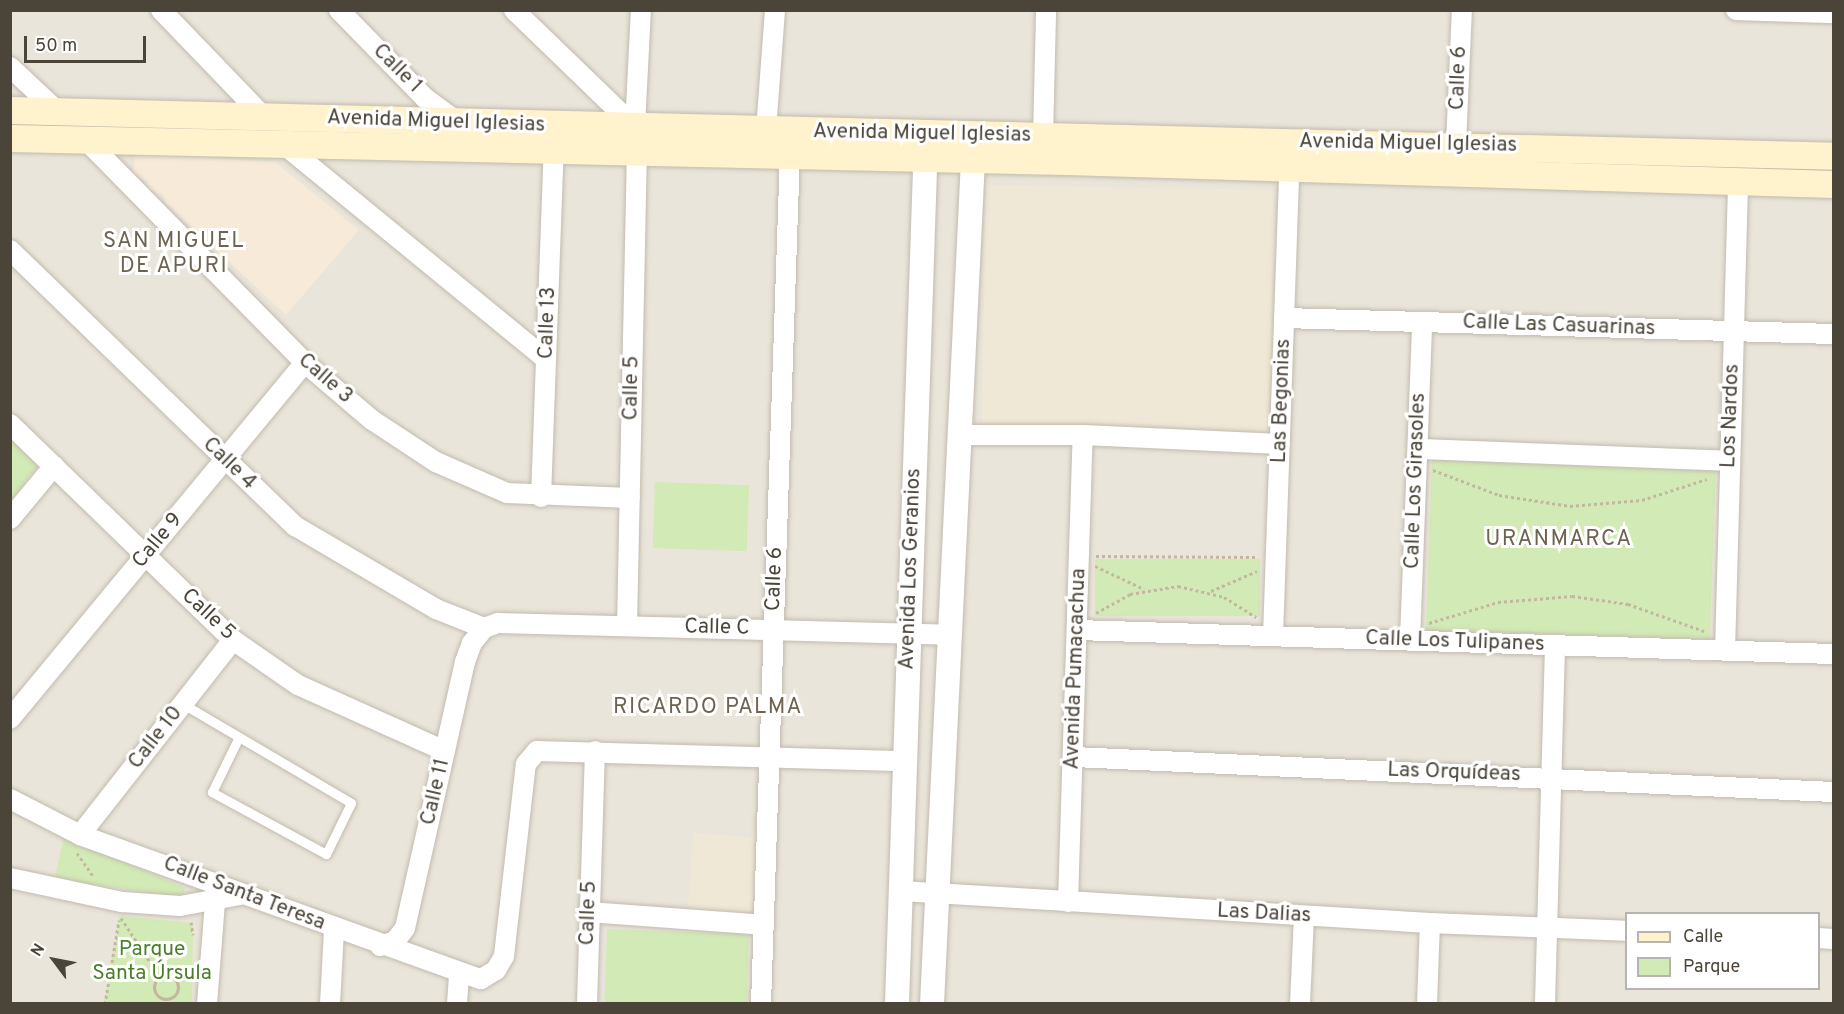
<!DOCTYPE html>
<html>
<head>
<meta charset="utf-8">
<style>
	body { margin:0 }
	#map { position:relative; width:1844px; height:1014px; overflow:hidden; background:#f6f3ec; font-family:Overpass,sans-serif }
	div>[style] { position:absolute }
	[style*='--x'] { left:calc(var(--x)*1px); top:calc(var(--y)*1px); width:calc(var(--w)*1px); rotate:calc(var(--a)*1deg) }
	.residential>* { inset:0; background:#eae5da }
	.commercial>* { inset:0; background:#f7ead8 }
	.education>* { inset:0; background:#efe8d6; transform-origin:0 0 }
	.green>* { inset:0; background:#d2eab5; transform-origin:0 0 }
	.path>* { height:3px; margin-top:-1.5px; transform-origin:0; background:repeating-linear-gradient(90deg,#c4b79f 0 3px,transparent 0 6px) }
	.path>.ring { margin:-1.5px; padding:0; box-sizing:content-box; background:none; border:3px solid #c4b79f; border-radius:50% }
	.roads { filter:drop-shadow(0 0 2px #c2bbae) drop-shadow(0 0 2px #c2bbae) }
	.service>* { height:9px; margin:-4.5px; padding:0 4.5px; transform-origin:4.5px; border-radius:4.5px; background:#fff }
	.minor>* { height:20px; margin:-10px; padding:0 10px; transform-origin:10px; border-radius:10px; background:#fff }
	.tertiary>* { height:24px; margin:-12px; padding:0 12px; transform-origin:12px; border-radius:12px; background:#fff }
	.secondary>* { height:27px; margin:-13.5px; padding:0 13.5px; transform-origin:13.5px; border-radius:13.5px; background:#fff3cd }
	span { translate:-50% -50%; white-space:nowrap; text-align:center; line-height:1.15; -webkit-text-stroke:6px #fff; paint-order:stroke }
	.street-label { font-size:21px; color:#4b4439 }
	.park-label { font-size:21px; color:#4a7f2a }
	.neighbourhood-label { font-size:22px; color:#6e6250; letter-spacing:1.5px }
	.frame { position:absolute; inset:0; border:12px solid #4b4439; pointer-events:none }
	.legend { position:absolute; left:1625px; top:912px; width:195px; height:78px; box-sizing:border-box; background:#fff; border:2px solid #b7b4b0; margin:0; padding:8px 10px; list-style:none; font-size:18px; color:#4b4439 }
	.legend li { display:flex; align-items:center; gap:12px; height:30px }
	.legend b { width:30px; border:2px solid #b7b4b0 }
	.north { position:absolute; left:24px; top:930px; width:60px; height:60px; -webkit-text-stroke:4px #fff; paint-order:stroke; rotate:302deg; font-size:16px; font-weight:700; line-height:24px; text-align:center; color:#4b4439 }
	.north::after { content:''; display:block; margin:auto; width:21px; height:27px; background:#4b4439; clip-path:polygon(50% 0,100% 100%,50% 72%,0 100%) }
	.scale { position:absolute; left:24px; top:36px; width:122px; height:27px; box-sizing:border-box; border:3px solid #4b4439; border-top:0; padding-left:8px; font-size:18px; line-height:21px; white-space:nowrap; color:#4b4439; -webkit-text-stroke:4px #fff; paint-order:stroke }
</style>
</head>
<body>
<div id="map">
	<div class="residential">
		<i style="clip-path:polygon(evenodd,10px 11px,1833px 11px,1833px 1003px,11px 1003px,10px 11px,1626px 914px,1818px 914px,1818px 988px,1626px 988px,1626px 914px)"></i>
	</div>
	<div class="commercial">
		<i style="clip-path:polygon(135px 154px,275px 162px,359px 230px,286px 315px,166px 203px,163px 195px,147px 188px,148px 181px,133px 175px)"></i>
	</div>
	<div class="education">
		<i style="left:986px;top:185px;width:288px;height:244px;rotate:1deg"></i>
		<i style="left:693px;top:833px;width:64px;height:78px;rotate:4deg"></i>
	</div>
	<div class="green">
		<i style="clip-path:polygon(10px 440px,38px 466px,11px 499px,10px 499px)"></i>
		<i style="left:1432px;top:457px;width:284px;height:173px;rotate:2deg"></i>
		<i style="left:655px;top:482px;width:94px;height:66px;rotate:2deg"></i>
		<i style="left:1095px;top:559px;width:165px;height:57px"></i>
		<i style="clip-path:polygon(64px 836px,185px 888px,183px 898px,55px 878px)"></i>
		<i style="clip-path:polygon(119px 916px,193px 923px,192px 1003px,104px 1003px)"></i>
		<i style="left:607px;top:929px;width:142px;height:75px;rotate:2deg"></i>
	</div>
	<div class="path">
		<i style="--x:1433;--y:470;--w:71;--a:20.7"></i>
		<i style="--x:1499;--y:495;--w:72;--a:8.8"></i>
		<i style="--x:1570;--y:506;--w:72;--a:-4.8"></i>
		<i style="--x:1642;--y:500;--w:68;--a:-17.9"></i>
		<i style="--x:1096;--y:556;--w:161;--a:0.4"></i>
		<i style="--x:1095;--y:566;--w:54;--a:25.1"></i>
		<i style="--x:1211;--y:591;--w:50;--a:-23.5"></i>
		<i style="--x:1096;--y:613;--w:39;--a:-29"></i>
		<i style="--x:1130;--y:594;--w:49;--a:-9.5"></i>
		<i style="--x:1178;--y:586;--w:47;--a:13.4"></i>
		<i style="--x:1224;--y:597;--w:38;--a:32"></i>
		<i style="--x:1429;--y:623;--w:72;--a:-16.9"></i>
		<i style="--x:1498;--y:602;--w:74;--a:-4.6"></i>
		<i style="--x:1572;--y:596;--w:57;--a:8.1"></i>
		<i style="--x:1628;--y:604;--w:81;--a:19.6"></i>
		<i style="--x:77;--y:853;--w:29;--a:55"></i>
		<i style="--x:121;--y:918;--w:71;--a:56.5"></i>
		<i style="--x:191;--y:922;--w:13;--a:81"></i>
		<i class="ring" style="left:154px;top:975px;width:21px;height:21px"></i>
		<i style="--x:105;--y:1004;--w:85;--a:-80.5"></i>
	</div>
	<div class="roads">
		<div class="service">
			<i style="--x:183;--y:704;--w:195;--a:30.5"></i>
			<i style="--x:351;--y:803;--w:57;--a:116.1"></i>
			<i style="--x:326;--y:854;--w:130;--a:-151.5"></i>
			<i style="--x:212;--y:792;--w:61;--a:-63.9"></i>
		</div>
		<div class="minor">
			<i style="--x:161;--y:10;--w:149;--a:46.1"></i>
			<i style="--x:339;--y:10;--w:123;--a:45.7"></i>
			<i style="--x:425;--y:98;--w:42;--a:36.3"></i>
			<i style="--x:514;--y:10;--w:168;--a:44"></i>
			<i style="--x:1736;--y:10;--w:98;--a:1.8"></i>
			<i style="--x:10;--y:67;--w:64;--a:43.1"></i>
			<i style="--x:635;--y:127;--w:117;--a:-87.1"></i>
			<i style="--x:766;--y:130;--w:120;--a:-85.7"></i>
			<i style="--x:1043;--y:137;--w:127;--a:-88.6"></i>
			<i style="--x:85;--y:139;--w:314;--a:45.5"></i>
			<i style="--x:305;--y:363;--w:88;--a:40.4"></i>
			<i style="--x:372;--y:420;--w:77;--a:33.3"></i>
			<i style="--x:436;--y:462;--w:77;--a:23.6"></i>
			<i style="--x:507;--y:493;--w:123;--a:2.3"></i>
			<i style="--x:282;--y:143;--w:341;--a:39.3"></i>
			<i style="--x:1456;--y:145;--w:135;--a:-87.5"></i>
			<i style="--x:10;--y:250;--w:397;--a:44.1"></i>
			<i style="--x:295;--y:526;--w:164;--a:30.5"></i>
			<i style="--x:436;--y:609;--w:52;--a:21.6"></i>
			<i style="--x:1284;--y:318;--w:550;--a:1.67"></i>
			<i style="--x:10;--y:424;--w:310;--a:44.1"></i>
			<i style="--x:233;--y:640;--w:79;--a:34.7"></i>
			<i style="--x:298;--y:685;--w:161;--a:24.2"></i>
			<i style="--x:959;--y:435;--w:124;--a:0"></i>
			<i style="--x:1083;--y:435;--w:197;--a:2.6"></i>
			<i style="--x:1418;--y:449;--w:312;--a:2.2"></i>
			<i style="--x:541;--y:497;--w:348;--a:-87.9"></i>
			<i style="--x:10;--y:519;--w:69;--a:-50.3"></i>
			<i style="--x:627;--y:626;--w:475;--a:-88.8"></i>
			<i style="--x:1077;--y:630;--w:757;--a:1.82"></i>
			<i style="--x:1273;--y:636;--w:469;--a:-88"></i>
			<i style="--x:1410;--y:640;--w:318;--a:-87.8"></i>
			<i style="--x:1725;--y:651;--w:470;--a:-88.4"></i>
			<i style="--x:10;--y:719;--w:462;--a:-50.4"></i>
			<i style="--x:1074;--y:757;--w:761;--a:2.64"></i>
			<i style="--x:10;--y:799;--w:79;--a:27.2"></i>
			<i style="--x:80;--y:835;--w:426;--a:19.8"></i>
			<i style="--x:481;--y:979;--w:17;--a:-31"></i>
			<i style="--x:496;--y:970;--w:16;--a:-60"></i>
			<i style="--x:504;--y:956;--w:193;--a:-83.5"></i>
			<i style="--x:526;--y:764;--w:17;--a:-50"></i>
			<i style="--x:537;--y:751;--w:368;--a:1.6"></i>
			<i style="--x:80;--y:835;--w:248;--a:-51.9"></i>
			<i style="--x:10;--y:878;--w:115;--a:12.1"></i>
			<i style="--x:122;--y:902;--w:58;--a:3.9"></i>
			<i style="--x:180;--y:906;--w:61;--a:-10.4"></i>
			<i style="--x:901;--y:891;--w:530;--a:3.46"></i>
			<i style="--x:1430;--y:923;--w:196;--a:2.3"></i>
			<i style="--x:1068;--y:902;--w:467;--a:-88.2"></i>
			<i style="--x:588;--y:912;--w:175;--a:4.2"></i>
			<i style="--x:1818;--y:938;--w:16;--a:4"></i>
			<i style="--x:380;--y:946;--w:16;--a:-18"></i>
			<i style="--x:395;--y:941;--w:16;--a:-52"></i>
			<i style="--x:405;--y:928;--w:273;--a:-77.3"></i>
			<i style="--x:465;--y:662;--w:20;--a:-70"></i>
			<i style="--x:472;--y:643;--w:19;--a:-51"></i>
			<i style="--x:484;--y:628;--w:15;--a:-20"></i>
			<i style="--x:498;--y:623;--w:452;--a:1.5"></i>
			<i style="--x:207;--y:1004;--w:114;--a:-85.5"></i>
			<i style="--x:330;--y:1004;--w:75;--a:-86.9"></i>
			<i style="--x:457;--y:1004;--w:32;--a:-86"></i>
			<i style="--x:587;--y:1004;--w:253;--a:-88.2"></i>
			<i style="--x:761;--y:1004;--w:850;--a:-88.05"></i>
			<i style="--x:1300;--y:1004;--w:88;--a:-87.4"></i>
			<i style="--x:1427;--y:1004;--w:81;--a:-87.9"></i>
			<i style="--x:1545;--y:1004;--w:359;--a:-88.4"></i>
		</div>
		<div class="tertiary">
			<i style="--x:897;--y:1004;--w:865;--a:-88.08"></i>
			<i style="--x:932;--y:1004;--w:865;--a:-87.22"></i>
		</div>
		<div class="secondary">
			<i style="--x:10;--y:110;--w:1825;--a:1.44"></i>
			<i style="--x:10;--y:138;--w:1056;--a:1.25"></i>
			<i style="--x:1066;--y:161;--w:768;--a:1.72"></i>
		</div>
	</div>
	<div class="street-label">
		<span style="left:397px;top:69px;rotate:45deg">Calle 1</span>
		<span style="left:1459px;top:78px;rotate:-88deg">Calle 6</span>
		<span style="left:436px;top:122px;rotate:2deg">Avenida Miguel Iglesias</span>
		<span style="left:922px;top:134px;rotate:1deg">Avenida Miguel Iglesias</span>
		<span style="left:1408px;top:144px;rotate:1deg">Avenida Miguel Iglesias</span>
		<span style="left:548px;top:323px;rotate:-88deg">Calle 13</span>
		<span style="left:1559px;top:326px;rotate:2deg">Calle Las Casuarinas</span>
		<span style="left:325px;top:379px;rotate:41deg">Calle 3</span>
		<span style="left:632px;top:388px;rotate:-89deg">Calle 5</span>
		<span style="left:1282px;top:401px;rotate:-88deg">Las Begonias</span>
		<span style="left:1731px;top:416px;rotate:-88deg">Los Nardos</span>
		<span style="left:229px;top:464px;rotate:44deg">Calle 4</span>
		<span style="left:1416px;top:481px;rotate:-88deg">Calle Los Girasoles</span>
		<span style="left:158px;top:541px;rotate:-50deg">Calle 9</span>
		<span style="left:911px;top:569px;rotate:-88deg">Avenida Los Geranios</span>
		<span style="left:775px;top:579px;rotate:-88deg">Calle 6</span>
		<span style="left:208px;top:615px;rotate:43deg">Calle 5</span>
		<span style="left:717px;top:628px;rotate:1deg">Calle C</span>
		<span style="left:1455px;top:642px;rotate:2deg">Calle Los Tulipanes</span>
		<span style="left:1076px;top:669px;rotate:-88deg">Avenida Pumacachua</span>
		<span style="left:156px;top:738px;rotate:-52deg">Calle 10</span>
		<span style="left:1454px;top:773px;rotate:2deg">Las Orquídeas</span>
		<span style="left:436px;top:792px;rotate:-77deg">Calle 11</span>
		<span style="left:244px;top:894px;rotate:21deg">Calle Santa Teresa</span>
		<span style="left:589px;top:913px;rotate:-88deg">Calle 5</span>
		<span style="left:1264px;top:914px;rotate:3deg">Las Dalias</span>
	</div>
	<div class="park-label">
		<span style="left:152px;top:962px">Parque<br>Santa Úrsula</span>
	</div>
	<div class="neighbourhood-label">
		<span style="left:174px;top:254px">SAN MIGUEL<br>DE APURI</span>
		<span style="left:1559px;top:540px">URANMARCA</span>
		<span style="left:708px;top:708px">RICARDO PALMA</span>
	</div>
	<div class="frame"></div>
	<ul class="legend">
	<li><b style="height:8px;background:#fff3cd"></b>Calle</li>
	<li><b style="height:16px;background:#d2eab5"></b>Parque</li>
	</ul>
	<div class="north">N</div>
	<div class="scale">50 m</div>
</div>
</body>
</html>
